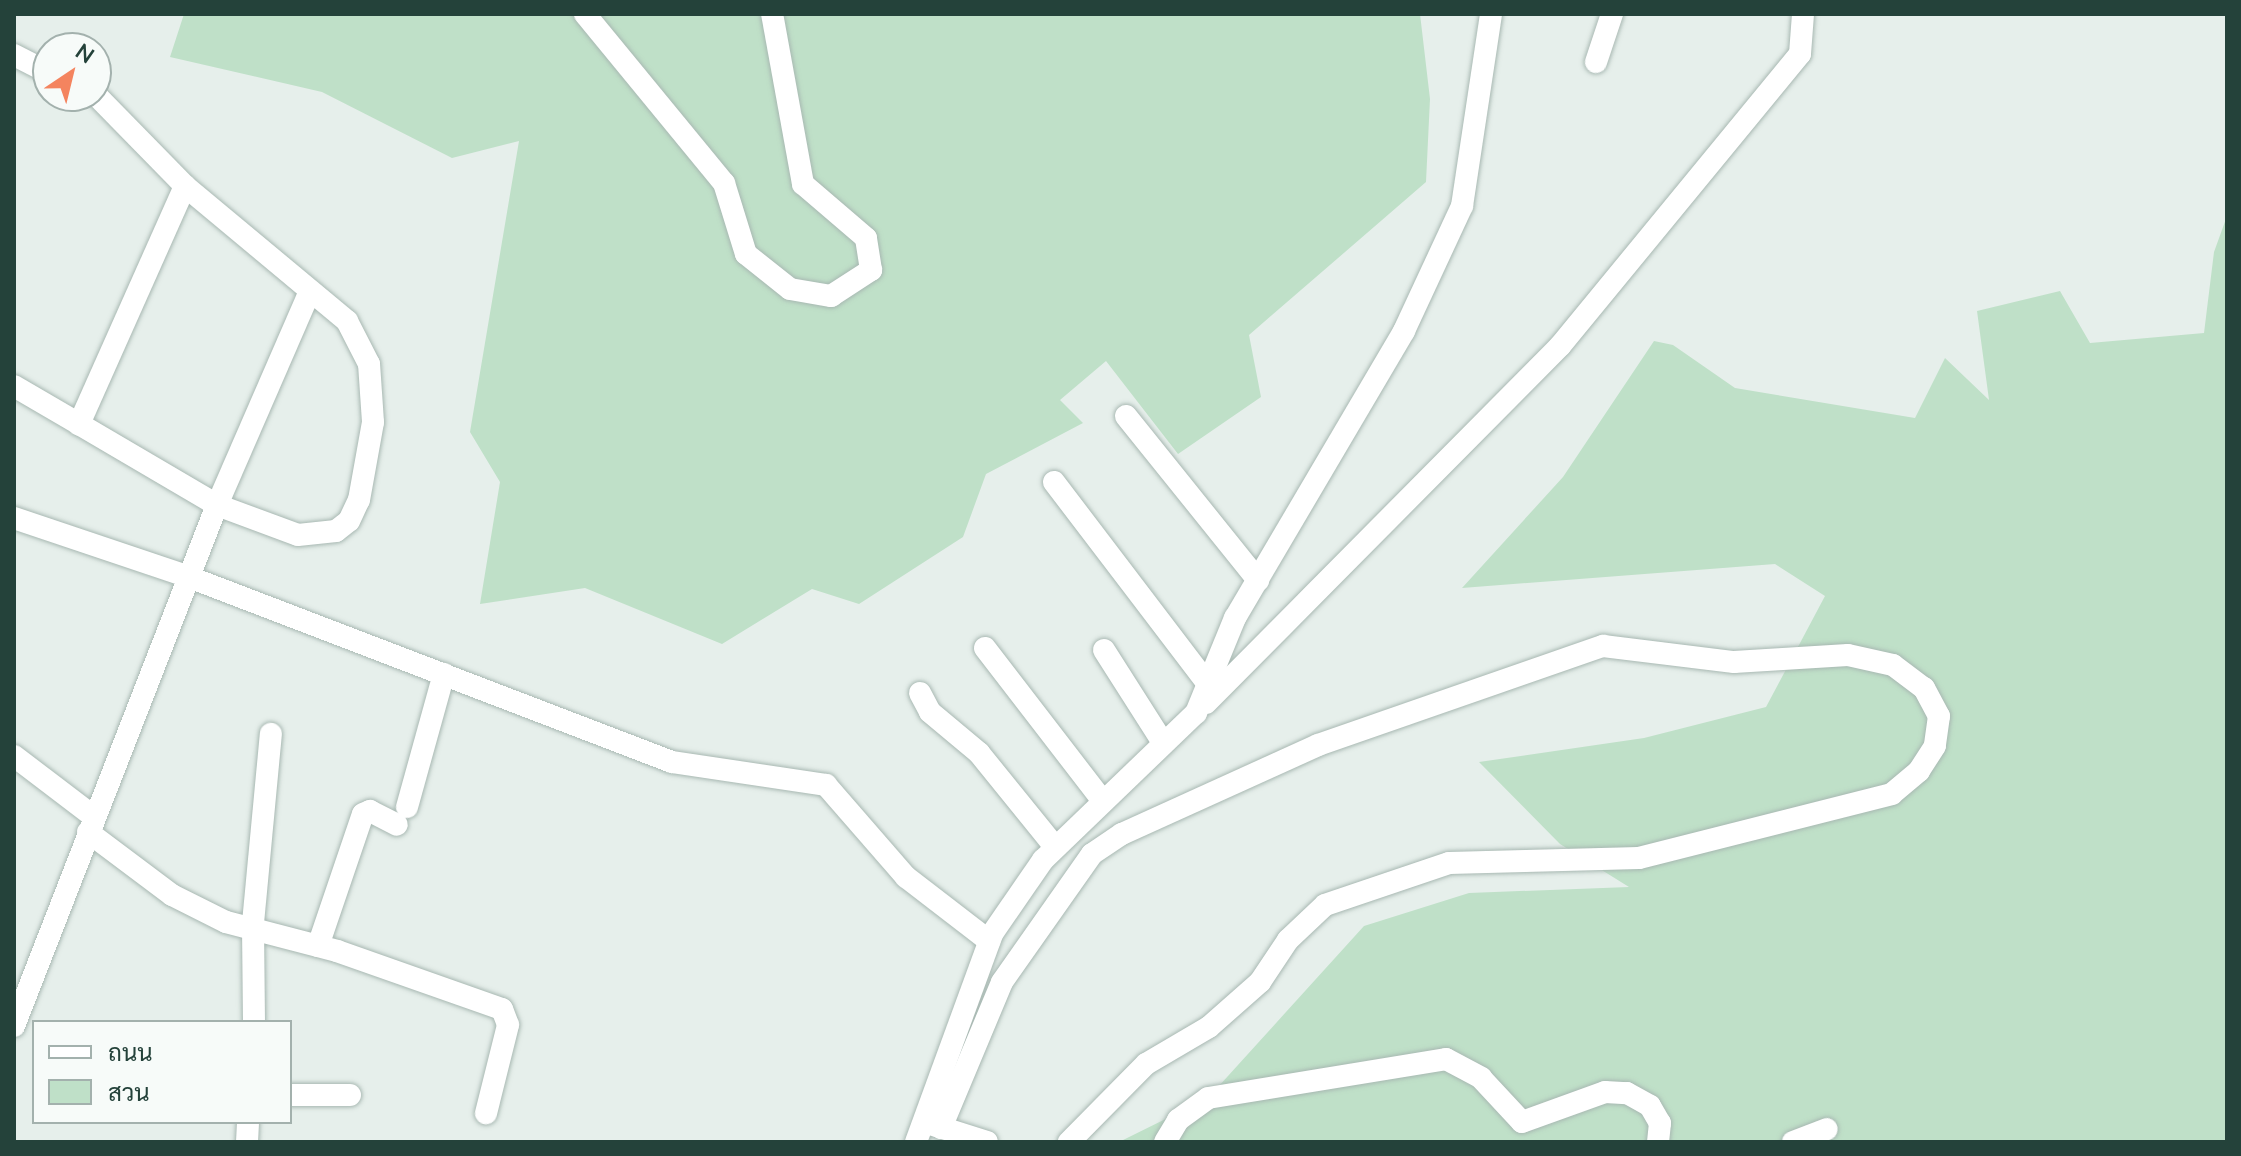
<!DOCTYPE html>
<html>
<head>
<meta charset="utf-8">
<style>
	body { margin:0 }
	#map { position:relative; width:2241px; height:1156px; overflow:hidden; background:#e6efeb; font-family:"Nunito Sans",Sarabun,sans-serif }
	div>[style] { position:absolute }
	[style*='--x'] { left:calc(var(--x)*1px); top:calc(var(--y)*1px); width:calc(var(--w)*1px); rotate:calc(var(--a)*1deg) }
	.green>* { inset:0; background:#bfe0c8 }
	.roads { filter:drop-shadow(0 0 2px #a8b8b2) drop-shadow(0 0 2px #a8b8b2) }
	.minor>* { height:22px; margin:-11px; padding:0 11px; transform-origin:11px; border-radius:11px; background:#fff }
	span { translate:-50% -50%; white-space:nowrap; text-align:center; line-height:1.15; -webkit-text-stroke:6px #f7fbf9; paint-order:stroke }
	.frame { position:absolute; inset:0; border:16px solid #24423a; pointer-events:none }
	.legend { position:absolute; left:32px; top:1020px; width:260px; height:104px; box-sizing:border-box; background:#f7fbf9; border:2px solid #a3b1ad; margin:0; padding:10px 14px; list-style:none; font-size:24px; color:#24423a }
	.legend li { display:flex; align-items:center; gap:16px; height:40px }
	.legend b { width:40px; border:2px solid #a3b1ad }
	.north { position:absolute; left:32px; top:32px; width:80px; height:80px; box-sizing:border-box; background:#f7fbf9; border:2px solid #a3b1ad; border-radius:50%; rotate:35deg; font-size:22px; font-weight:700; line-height:32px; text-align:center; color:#24423a }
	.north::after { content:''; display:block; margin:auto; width:28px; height:36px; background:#f4845f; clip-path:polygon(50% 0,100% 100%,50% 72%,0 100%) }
</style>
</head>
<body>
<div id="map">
	<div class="green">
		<i style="clip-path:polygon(184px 14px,1420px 14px,1430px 99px,1426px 182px,1249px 335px,1261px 397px,1178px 454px,1106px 361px,1060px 400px,1083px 423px,986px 474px,963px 537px,859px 604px,812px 589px,722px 644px,585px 588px,480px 604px,500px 482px,470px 432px,519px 141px,452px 158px,322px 92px,170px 57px)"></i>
		<i style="clip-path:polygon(2227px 216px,2227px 1142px,1119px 1142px,1208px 1098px,1364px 926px,1469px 893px,1629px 887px,1560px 844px,1479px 762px,1644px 738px,1766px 707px,1825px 596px,1775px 564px,1462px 588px,1563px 477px,1654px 341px,1673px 345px,1735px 388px,1915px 418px,1945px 358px,1989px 400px,1977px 311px,2060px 291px,2090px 343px,2204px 333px,2214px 252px)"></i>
	</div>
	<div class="roads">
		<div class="minor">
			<i style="--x:585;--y:14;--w:219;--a:50.6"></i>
			<i style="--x:724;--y:183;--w:74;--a:72.8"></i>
			<i style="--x:746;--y:254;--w:56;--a:38.5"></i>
			<i style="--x:790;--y:289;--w:42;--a:9.7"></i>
			<i style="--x:831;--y:296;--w:48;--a:-33"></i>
			<i style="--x:871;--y:270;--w:32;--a:-99"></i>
			<i style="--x:866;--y:238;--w:83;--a:-139.4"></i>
			<i style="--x:803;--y:184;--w:173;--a:-100.3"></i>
			<i style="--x:14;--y:55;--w:38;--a:27"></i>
			<i style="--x:1596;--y:62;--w:51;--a:-71.6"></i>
			<i style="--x:96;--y:95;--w:127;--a:45.6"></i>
			<i style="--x:14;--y:386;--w:75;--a:30.3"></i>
			<i style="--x:79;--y:424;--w:160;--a:30.4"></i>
			<i style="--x:217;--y:505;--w:86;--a:20.3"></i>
			<i style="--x:298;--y:535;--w:38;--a:-6"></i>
			<i style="--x:336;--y:531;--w:16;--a:-38"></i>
			<i style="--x:349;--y:521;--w:23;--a:-65"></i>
			<i style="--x:359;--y:500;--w:79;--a:-79.8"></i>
			<i style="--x:373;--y:422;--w:58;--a:-93.9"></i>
			<i style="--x:369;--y:364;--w:48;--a:-117.1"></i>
			<i style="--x:347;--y:321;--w:211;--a:-140.2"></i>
			<i style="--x:185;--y:186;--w:261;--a:114"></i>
			<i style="--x:1126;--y:416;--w:211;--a:51.2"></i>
			<i style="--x:1054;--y:482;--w:254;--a:52.7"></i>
			<i style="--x:14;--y:518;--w:185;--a:18.6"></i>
			<i style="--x:189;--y:577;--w:517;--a:20.96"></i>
			<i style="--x:672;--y:762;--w:156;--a:8.5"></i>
			<i style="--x:826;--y:785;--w:122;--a:49"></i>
			<i style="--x:906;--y:877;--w:105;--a:37.6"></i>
			<i style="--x:985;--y:648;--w:192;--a:52.4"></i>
			<i style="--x:1104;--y:650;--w:108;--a:57.5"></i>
			<i style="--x:920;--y:693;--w:21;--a:62"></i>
			<i style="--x:930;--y:712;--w:64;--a:39.9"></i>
			<i style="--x:979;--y:753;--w:121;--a:51"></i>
			<i style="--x:1206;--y:703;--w:503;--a:-45.24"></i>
			<i style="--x:1560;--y:346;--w:378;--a:-50.6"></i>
			<i style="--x:1800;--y:54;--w:40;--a:-85.7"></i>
			<i style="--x:14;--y:756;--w:101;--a:37.3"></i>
			<i style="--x:407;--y:807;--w:138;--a:-74.5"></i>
			<i style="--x:88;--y:832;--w:105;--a:36.9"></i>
			<i style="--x:172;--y:895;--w:60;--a:26.6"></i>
			<i style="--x:226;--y:922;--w:115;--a:14.6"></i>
			<i style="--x:337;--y:951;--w:175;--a:19.4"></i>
			<i style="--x:502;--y:1009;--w:17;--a:69"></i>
			<i style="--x:508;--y:1025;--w:91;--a:104"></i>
			<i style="--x:318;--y:946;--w:139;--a:-71.2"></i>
			<i style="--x:363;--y:814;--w:8;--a:-23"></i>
			<i style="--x:370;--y:811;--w:30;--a:27"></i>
			<i style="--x:254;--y:1022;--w:99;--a:-90.6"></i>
			<i style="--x:253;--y:923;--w:190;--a:-84.6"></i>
			<i style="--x:14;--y:1026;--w:559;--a:-68.71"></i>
			<i style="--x:217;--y:505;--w:233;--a:-66.5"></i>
			<i style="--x:290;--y:1095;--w:60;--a:0"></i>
			<i style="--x:927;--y:1123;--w:63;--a:17.6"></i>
			<i style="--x:941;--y:1128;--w:158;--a:-67.3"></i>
			<i style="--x:1002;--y:982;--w:156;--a:-54.9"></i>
			<i style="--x:1092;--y:854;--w:36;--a:-34"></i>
			<i style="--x:1122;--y:834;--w:215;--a:-24.4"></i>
			<i style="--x:1318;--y:745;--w:302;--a:-19.2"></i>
			<i style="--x:1603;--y:646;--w:132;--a:7"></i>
			<i style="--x:1734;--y:662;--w:114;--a:-3.5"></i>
			<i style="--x:1848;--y:655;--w:46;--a:12.5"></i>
			<i style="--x:1893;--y:665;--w:39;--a:37"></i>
			<i style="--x:1924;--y:688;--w:32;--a:62"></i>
			<i style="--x:1939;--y:716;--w:30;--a:98"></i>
			<i style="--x:1935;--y:746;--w:30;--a:123"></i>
			<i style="--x:1919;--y:771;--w:35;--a:140"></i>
			<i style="--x:1892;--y:794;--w:261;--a:165.8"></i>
			<i style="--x:1639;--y:858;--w:190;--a:178.5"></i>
			<i style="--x:1449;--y:863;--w:131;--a:161.3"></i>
			<i style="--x:1325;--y:905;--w:51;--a:136.6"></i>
			<i style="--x:1288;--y:940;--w:50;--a:123.7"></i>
			<i style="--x:1260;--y:982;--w:68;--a:138.6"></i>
			<i style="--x:1209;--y:1027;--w:73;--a:149.6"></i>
			<i style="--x:1146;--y:1064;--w:110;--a:134.6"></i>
			<i style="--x:247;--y:1142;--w:20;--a:-87"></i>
			<i style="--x:916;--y:1142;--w:221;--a:-69.9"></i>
			<i style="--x:992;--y:934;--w:90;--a:-55.4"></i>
			<i style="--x:1043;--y:860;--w:212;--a:-43.9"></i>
			<i style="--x:1196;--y:713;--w:103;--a:-67.7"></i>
			<i style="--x:1235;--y:618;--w:333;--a:-59.5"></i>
			<i style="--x:1404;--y:331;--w:138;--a:-65.1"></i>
			<i style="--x:1462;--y:206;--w:194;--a:-81.4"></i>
			<i style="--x:1165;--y:1142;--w:26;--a:-59"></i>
			<i style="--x:1178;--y:1120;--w:37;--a:-36"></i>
			<i style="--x:1208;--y:1098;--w:241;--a:-9.3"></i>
			<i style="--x:1446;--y:1059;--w:40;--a:28"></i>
			<i style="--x:1481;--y:1078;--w:60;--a:47"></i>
			<i style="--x:1522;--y:1122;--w:88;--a:-19.9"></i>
			<i style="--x:1605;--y:1092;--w:22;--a:3"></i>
			<i style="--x:1627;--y:1093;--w:26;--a:29"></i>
			<i style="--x:1650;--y:1106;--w:20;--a:60"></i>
			<i style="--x:1660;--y:1123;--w:19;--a:96"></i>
			<i style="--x:1793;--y:1142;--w:36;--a:-21"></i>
		</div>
	</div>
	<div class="frame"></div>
	<ul class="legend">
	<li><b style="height:10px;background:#fff"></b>ถนน</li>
	<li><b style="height:22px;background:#bfe0c8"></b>สวน</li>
	</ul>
	<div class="north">N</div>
</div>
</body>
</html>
